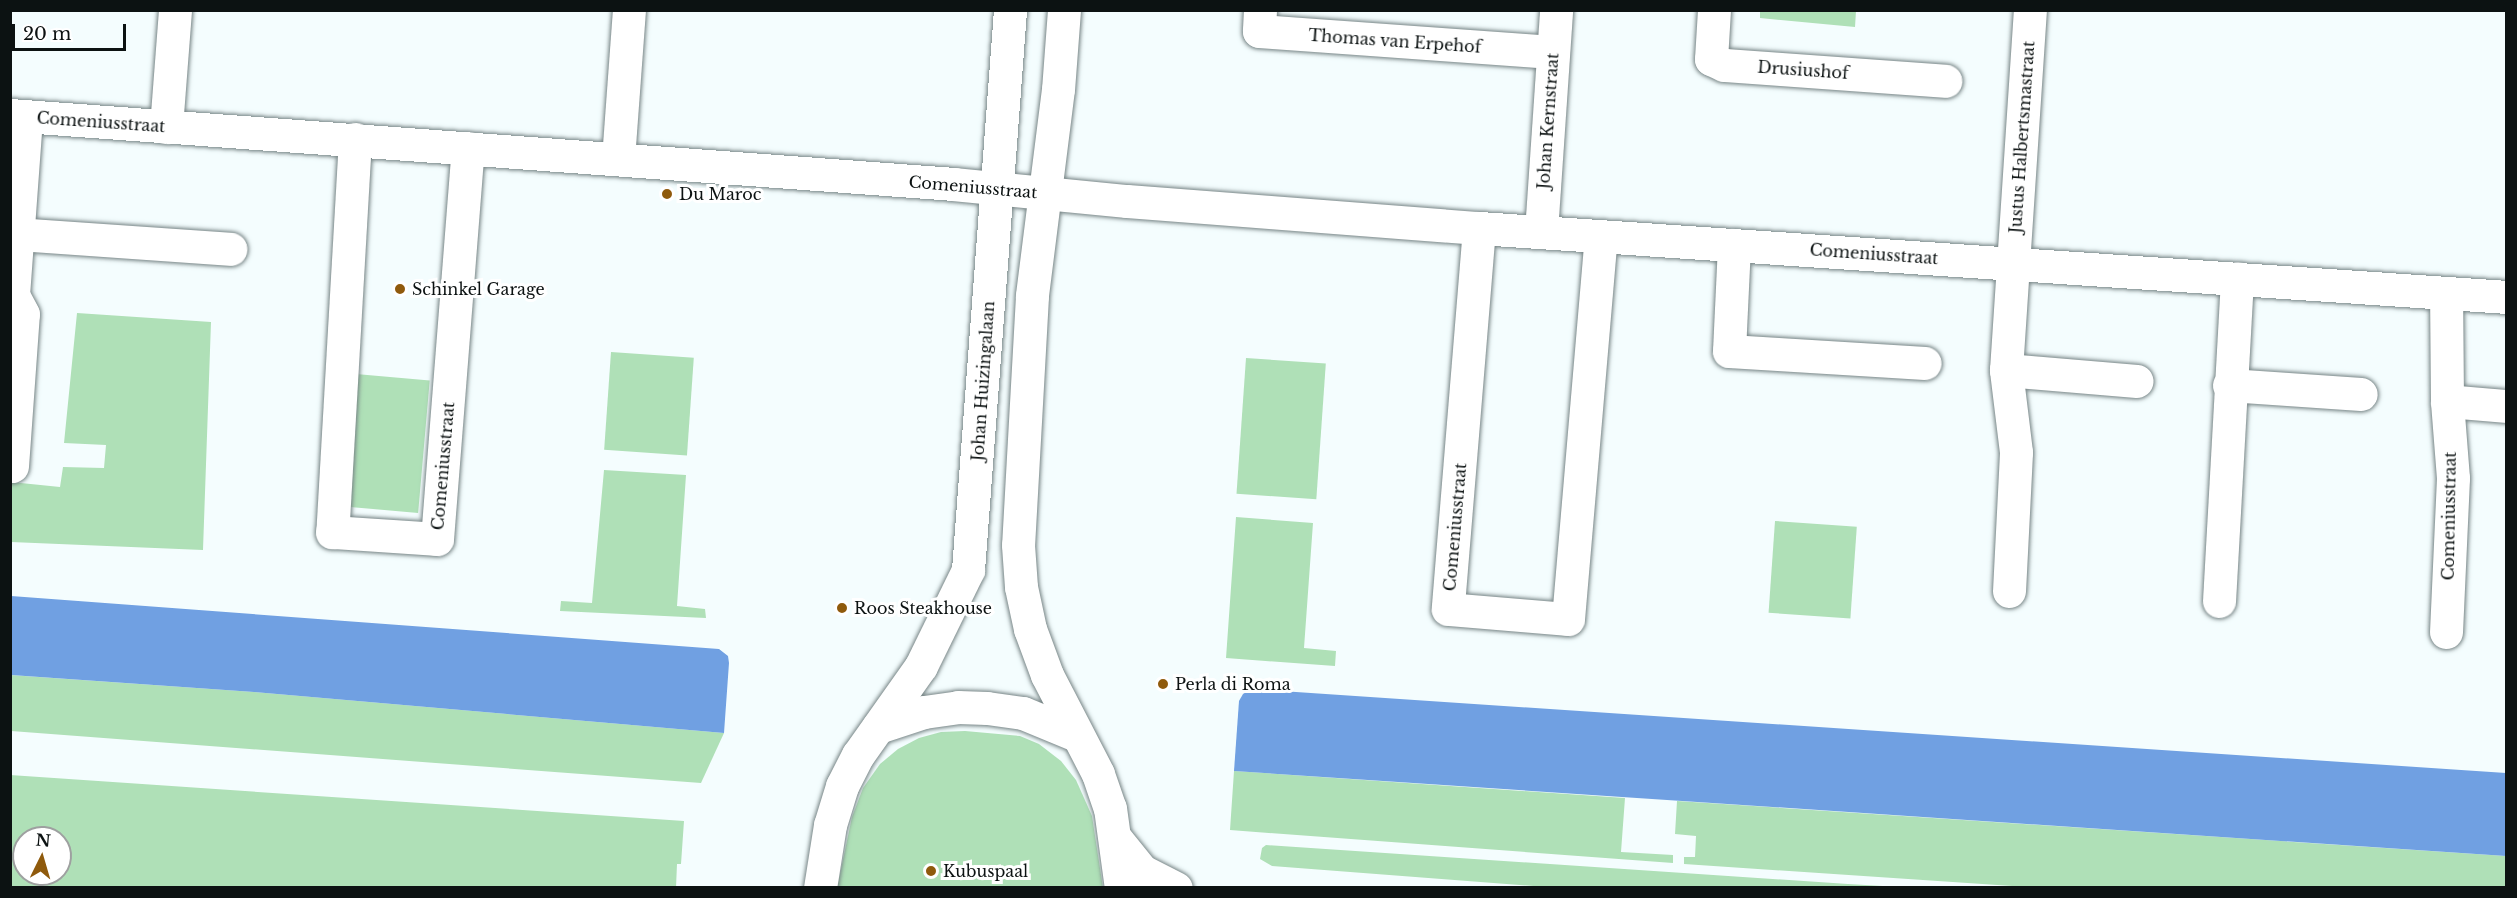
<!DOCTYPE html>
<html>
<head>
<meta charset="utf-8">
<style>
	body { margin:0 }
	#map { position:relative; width:2517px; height:898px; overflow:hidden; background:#f4fdfe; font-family:"Libre Baskerville",serif }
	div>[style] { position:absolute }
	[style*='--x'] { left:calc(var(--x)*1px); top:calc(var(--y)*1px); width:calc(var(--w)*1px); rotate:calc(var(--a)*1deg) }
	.green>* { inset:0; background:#afe0b7; transform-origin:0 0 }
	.water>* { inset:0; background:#70a0e2 }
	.roads { filter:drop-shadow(0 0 2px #778586) drop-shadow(0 0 2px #778586) }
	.street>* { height:33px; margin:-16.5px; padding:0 16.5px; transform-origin:16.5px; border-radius:16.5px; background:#fff }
	.secondary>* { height:33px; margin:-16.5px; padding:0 16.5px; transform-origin:16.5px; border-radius:16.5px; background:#fff }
	.dots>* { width:16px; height:16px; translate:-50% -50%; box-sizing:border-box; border:3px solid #fff; border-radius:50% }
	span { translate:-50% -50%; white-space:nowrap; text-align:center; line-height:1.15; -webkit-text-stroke:6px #fff; paint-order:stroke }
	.street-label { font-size:16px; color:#0c1212 }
	.poi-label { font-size:16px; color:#0c1212 }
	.left { translate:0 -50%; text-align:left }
	.frame { position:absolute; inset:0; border:12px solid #0c1212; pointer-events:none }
	.north { position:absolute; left:12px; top:826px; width:60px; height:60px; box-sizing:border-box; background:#fff; border:2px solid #9ea0a0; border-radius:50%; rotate:5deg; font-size:16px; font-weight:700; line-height:24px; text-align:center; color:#0c1212 }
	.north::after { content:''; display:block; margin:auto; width:21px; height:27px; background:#8f5a0c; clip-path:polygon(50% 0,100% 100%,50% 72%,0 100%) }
	.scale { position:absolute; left:12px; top:24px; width:114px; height:27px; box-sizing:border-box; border:3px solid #0c1212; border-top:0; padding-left:8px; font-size:18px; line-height:21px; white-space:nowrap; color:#0c1212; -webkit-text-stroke:4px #fff; paint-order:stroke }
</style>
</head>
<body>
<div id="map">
	<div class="green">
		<i style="clip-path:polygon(1760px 11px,1856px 11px,1855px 27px,1760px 18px)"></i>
		<i style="clip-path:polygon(77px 313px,211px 322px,203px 550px,11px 542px,11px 482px,60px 487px,63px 467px,104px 468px,106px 445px,64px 443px)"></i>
		<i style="left:611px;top:352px;width:83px;height:98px;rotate:4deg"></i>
		<i style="left:1246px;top:358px;width:80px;height:136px;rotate:4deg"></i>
		<i style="left:356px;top:374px;width:74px;height:133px;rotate:5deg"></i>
		<i style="clip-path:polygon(604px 470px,686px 475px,677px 606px,705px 609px,706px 618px,560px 611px,561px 601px,592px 603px)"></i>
		<i style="clip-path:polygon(1236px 517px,1313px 523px,1304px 648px,1336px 651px,1335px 666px,1226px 658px)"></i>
		<i style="left:1775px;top:521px;width:82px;height:92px;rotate:4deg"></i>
		<i style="clip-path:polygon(10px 675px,254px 692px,724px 733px,701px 783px,11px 731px)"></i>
		<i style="clip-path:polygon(965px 731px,1020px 736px,1039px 744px,1061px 761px,1076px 780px,1092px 816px,1103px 888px,837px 888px,852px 817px,863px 788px,880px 764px,898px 749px,919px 738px,941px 732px)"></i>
		<i style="clip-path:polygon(1234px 771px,1625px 798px,1621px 852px,1673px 855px,1673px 863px,1230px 830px)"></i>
		<i style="clip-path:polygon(evenodd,10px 775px,684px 821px,681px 864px,677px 864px,676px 888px,11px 887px,10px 775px,24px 838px,60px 838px,60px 874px,24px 874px,24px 838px)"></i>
		<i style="clip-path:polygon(1677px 801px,2506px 856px,2506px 887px,2027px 887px,1684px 864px,1684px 857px,1695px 857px,1696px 836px,1675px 834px)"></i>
		<i style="clip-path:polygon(1266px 845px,1848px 884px,1900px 887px,1546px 887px,1272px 866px,1260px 859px,1262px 848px)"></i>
	</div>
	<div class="water">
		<i style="clip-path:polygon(11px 596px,719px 649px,728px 656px,729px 663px,724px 733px,254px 692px,11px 675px)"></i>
		<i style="clip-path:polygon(1251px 689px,2506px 773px,2506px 856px,1234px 771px,1239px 701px,1243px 694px)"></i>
	</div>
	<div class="roads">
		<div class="street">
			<i style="--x:1260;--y:10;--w:21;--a:93"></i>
			<i style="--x:1259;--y:31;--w:294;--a:4.1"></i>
			<i style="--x:1714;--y:10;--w:49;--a:93.5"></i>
			<i style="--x:1711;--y:59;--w:14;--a:25"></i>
			<i style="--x:1724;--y:65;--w:222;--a:4.1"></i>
			<i style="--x:166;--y:127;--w:117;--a:-85.6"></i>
			<i style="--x:355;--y:139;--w:394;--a:93.3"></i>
			<i style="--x:332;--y:532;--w:105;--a:3.8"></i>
			<i style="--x:437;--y:539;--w:392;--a:-85.5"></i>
			<i style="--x:618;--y:159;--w:149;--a:-85.8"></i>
			<i style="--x:1479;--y:228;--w:382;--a:94.7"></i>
			<i style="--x:1448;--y:609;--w:120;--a:4.8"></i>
			<i style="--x:1568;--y:619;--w:384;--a:-85.1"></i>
			<i style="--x:1541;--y:232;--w:223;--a:-86.1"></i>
			<i style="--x:17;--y:234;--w:214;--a:4"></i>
			<i style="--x:1734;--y:245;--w:106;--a:92.7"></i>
			<i style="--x:1729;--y:351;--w:196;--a:3.5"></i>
			<i style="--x:2006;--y:370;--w:131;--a:4.8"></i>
			<i style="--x:2229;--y:385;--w:132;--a:3.9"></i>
			<i style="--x:2447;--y:401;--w:59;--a:4.8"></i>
			<i style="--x:12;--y:466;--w:152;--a:-85.9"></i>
			<i style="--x:23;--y:314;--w:21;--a:-118"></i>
			<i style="--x:13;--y:295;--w:178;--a:-85.8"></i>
			<i style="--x:2009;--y:591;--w:139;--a:-87.1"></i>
			<i style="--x:2016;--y:452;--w:83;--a:-97"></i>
			<i style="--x:2006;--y:370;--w:361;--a:-86.2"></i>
			<i style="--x:2219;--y:601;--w:323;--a:-86.8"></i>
			<i style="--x:2446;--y:632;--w:154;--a:-87.4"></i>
			<i style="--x:2453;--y:478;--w:77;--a:-94.5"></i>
			<i style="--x:2447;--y:401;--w:108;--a:-90.5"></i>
		</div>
		<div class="secondary">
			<i style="--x:1064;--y:10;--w:79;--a:94.3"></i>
			<i style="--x:1058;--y:89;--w:209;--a:97.2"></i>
			<i style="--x:1032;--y:296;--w:249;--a:93.2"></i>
			<i style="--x:1018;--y:545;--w:42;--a:85.9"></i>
			<i style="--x:1021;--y:587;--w:43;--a:77.9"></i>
			<i style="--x:1030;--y:629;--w:49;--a:69.7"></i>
			<i style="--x:1047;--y:675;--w:111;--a:62.7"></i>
			<i style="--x:1098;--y:774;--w:36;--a:71"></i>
			<i style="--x:1110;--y:808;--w:81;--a:82.2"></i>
			<i style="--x:10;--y:115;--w:946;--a:4.18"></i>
			<i style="--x:953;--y:184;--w:175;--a:5.6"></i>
			<i style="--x:1127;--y:201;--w:353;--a:4.4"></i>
			<i style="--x:1479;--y:228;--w:1029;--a:3.84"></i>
			<i style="--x:878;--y:727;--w:48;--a:-18.1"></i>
			<i style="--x:924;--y:712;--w:34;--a:-8"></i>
			<i style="--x:958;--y:707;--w:29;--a:2"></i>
			<i style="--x:987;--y:708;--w:36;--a:8"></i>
			<i style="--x:1023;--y:713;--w:57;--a:22.5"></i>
			<i style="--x:1116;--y:839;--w:41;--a:50.9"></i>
			<i style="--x:1142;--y:871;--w:38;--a:27"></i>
			<i style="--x:820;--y:888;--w:64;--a:-81"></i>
			<i style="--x:830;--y:825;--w:41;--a:-72.9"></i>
			<i style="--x:842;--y:786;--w:35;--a:-63"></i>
			<i style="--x:858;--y:755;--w:109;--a:-54.7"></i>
			<i style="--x:921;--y:666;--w:107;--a:-63.9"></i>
			<i style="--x:968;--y:570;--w:562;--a:-85.71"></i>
		</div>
	</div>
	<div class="dots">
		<i style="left:667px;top:194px;background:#8f5a0c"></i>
		<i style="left:400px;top:289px;background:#8f5a0c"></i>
		<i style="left:842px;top:608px;background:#8f5a0c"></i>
		<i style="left:1163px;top:684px;background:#8f5a0c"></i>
		<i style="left:931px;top:871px;background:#8f5a0c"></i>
	</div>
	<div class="street-label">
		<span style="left:1395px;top:41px;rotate:4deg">Thomas van Erpehof</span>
		<span style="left:1803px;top:70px;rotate:4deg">Drusiushof</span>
		<span style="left:1548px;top:121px;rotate:-86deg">Johan Kernstraat</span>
		<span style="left:101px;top:122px;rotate:4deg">Comeniusstraat</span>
		<span style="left:2022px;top:137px;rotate:-86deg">Justus Halbertsmastraat</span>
		<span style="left:973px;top:187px;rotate:5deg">Comeniusstraat</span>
		<span style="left:1874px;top:254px;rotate:4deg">Comeniusstraat</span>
		<span style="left:983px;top:381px;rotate:-86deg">Johan Huizingalaan</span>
		<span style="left:443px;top:466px;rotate:-85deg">Comeniusstraat</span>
		<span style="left:2449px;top:516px;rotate:-89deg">Comeniusstraat</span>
		<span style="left:1455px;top:527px;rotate:-85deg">Comeniusstraat</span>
	</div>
	<div class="poi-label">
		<span class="left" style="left:679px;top:194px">Du Maroc</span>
		<span class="left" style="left:412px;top:289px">Schinkel Garage</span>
		<span class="left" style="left:854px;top:608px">Roos Steakhouse</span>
		<span class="left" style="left:1175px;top:684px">Perla di Roma</span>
		<span class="left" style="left:943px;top:871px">Kubuspaal</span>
	</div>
	<div class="frame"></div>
	<div class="north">N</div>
	<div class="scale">20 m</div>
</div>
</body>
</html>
